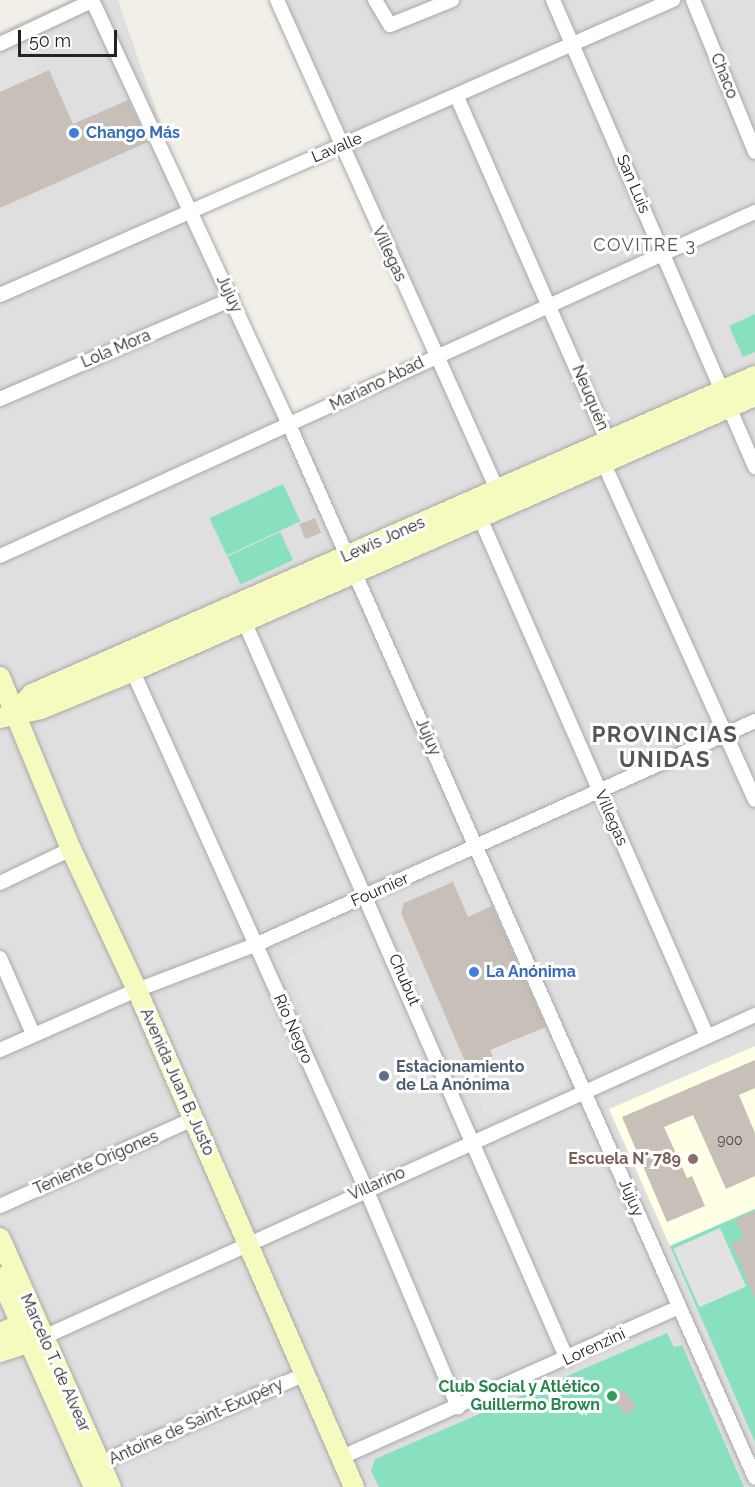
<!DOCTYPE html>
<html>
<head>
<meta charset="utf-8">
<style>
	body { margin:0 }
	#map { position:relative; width:755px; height:1487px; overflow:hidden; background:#f2efe9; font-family:Raleway,sans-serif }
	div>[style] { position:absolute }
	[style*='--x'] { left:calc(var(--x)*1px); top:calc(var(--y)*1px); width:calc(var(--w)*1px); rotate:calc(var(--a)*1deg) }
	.residential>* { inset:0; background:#e0dfdf }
	.education>* { inset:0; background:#ffffe5 }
	.pitch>* { inset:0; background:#88e0be; transform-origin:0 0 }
	.parking>* { inset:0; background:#e2e2e2; transform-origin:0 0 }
	.building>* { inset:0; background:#c7bfb8; transform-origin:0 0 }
	.roads { filter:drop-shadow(0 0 2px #a9a9a9) drop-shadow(0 0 2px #a9a9a9) }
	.street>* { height:14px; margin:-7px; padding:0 7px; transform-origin:7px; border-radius:7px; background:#fff }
	.secondary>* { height:20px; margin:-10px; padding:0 10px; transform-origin:10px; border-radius:10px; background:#f7fabf }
	.dots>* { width:16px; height:16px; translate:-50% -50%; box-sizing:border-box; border:3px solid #fff; border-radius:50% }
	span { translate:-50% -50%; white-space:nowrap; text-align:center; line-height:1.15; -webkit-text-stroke:6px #fff; paint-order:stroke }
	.number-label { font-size:14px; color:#4b4948 }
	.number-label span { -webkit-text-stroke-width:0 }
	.street-label { font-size:16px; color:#222 }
	.shop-label { font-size:16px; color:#366cbe; font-weight:700 }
	.left { translate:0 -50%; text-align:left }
	.service-label { font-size:16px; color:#4e5e75; font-weight:700 }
	.education-label { font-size:16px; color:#785e54; font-weight:700 }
	.right { translate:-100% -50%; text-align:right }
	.leisure-label { font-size:16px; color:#27864d; font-weight:700 }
	.neighbourhood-label { font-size:18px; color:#555; letter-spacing:1.5px }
	.district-label { font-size:22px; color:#555; font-weight:700; letter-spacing:1.5px }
	.scale { position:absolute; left:18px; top:30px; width:99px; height:27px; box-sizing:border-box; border:3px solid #222; border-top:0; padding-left:8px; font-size:18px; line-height:21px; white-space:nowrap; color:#222; -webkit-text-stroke:4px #fff; paint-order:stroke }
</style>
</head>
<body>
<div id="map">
	<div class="residential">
		<i style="clip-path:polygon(70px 0,118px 0,191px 211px,290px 426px,436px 355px,277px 0,755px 0,755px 1487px,0 1487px,0 32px)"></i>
	</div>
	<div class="education">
		<i style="clip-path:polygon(755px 1046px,755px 1209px,670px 1246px,609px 1109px)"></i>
	</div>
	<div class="pitch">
		<i style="clip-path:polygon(755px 314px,755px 352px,743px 357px,729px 326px)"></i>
		<i style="left:283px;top:484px;width:41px;height:81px;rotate:65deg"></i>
		<i style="left:280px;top:532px;width:31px;height:58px;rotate:65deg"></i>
		<i style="clip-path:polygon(755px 1209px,755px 1442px,670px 1246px)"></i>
		<i style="clip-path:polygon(667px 1333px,674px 1347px,682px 1345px,744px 1487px,379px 1487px,371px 1471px,375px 1459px)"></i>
	</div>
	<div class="parking">
		<i style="clip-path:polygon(25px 43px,39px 75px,0 92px,0 54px)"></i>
		<i style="clip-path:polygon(358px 924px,370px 930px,458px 1129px,452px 1137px,385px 1168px,375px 1164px,360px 1131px,368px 1127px,362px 1114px,354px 1117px,317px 1038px,326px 1033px,319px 1020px,312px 1023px,285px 966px,289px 954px)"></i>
		<i style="clip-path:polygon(547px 1026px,568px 1078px,563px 1089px,494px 1118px,484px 1113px,468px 1074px,495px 1063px,490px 1050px)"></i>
		<i style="left:720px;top:1228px;width:64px;height:51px;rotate:66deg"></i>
	</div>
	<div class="building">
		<i style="clip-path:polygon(49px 70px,73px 124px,128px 100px,148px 142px,0 208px,0 92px)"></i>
		<i style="left:315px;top:518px;width:16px;height:17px;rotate:68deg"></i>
		<i style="clip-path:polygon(453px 882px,468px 917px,492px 906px,546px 1027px,490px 1050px,493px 1056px,467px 1066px,401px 913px,404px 903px)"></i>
		<i style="clip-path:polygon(755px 1060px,755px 1088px,739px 1095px,755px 1133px,755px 1176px,726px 1189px,693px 1115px,664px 1127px,687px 1178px,692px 1176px,705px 1206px,667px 1222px,622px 1117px)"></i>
		<i style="clip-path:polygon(755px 1211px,755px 1298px,731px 1243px,744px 1238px,736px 1219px)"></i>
		<i style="left:624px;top:1390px;width:21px;height:14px;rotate:53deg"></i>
	</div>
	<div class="roads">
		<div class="street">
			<i style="--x:92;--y:0;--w:471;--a:65.1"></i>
			<i style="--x:290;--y:427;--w:1149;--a:66.13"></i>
			<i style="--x:277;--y:0;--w:544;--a:65.79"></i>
			<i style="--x:375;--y:0;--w:29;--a:59"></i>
			<i style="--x:390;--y:25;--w:67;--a:-22"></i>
			<i style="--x:553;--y:0;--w:509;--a:66.61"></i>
			<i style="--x:693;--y:0;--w:164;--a:67.8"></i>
			<i style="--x:0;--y:44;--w:102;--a:-25.1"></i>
			<i style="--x:457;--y:97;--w:373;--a:66.3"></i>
			<i style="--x:607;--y:439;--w:25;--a:97"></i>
			<i style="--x:604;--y:464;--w:368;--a:65.8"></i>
			<i style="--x:0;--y:295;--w:735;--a:-23.67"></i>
			<i style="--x:0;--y:399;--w:253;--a:-23.3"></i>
			<i style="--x:477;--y:511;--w:573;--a:66.34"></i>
			<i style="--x:0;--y:556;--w:830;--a:-24.5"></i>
			<i style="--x:241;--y:614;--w:813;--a:66.37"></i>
			<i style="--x:129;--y:663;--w:577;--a:65.75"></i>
			<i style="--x:366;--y:1189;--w:237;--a:67.1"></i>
			<i style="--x:0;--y:883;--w:79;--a:-25.6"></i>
			<i style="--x:0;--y:958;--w:83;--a:66.5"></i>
			<i style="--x:0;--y:1050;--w:150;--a:-23.7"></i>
			<i style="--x:137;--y:990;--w:126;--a:-20.9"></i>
			<i style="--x:255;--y:945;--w:548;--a:-24.13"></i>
			<i style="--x:0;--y:1206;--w:212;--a:-24.3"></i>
			<i style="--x:44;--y:1337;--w:781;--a:-24.36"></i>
			<i style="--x:342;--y:1457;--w:369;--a:-24"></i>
			<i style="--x:93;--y:1466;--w:232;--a:-23.4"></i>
		</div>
		<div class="secondary">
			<i style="--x:0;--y:677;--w:186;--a:67.6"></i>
			<i style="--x:71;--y:849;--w:156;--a:64.9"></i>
			<i style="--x:137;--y:990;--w:542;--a:66.41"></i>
			<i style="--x:15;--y:712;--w:25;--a:-47"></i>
			<i style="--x:32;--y:694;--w:790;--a:-23.74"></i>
			<i style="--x:0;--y:718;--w:42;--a:-12.4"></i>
			<i style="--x:41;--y:709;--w:100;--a:-22.4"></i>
			<i style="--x:133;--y:671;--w:680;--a:-23.85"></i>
			<i style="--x:0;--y:1238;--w:273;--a:66"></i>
			<i style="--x:0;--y:1277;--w:230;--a:65.9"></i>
			<i style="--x:0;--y:1333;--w:36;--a:-23"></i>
			<i style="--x:0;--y:1352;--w:42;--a:-18"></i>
		</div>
	</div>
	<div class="dots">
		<i style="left:74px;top:133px;background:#3f7fe0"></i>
		<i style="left:474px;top:972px;background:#3f7fe0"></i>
		<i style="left:384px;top:1076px;background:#5c6f8a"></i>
		<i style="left:693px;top:1159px;background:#8d6e63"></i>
		<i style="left:612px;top:1396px;background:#2e9e5b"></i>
	</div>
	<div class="number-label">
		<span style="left:730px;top:1140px">900</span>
	</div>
	<div class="street-label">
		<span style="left:724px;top:76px;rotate:68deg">Chaco</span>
		<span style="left:337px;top:148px;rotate:-23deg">Lavalle</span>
		<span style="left:633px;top:184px;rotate:67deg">San Luis</span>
		<span style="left:389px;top:254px;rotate:65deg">Villegas</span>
		<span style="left:229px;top:294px;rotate:65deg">Jujuy</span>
		<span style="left:116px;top:349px;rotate:-23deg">Lola Mora</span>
		<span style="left:377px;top:384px;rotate:-26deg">Mariano Abad</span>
		<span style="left:590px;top:398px;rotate:67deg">Neuquén</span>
		<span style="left:383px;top:540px;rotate:-24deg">Lewis Jones</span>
		<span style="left:428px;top:737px;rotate:66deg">Jujuy</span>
		<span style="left:611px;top:818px;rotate:66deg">Villegas</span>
		<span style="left:380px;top:890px;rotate:-24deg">Fournier</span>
		<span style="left:404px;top:980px;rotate:66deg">Chubut</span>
		<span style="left:293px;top:1029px;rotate:66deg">Río Negro</span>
		<span style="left:177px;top:1082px;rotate:66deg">Avenida Juan B. Justo</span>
		<span style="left:96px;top:1163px;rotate:-24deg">Teniente Origones</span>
		<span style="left:377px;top:1184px;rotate:-24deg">Villarino</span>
		<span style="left:631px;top:1198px;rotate:67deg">Jujuy</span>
		<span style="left:594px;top:1347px;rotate:-25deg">Lorenzini</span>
		<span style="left:55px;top:1363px;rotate:66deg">Marcelo T. de Alvear</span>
		<span style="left:196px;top:1422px;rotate:-24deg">Antoine de Saint-Exupéry</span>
	</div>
	<div class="shop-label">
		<span class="left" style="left:86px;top:133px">Chango Más</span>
		<span class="left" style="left:486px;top:972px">La Anónima</span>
	</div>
	<div class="service-label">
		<span class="left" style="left:396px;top:1076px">Estacionamiento<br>de La Anónima</span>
	</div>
	<div class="education-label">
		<span class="right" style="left:681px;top:1159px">Escuela N° 789</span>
	</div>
	<div class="leisure-label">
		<span class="right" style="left:600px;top:1396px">Club Social y Atlético<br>Guillermo Brown</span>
	</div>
	<div class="neighbourhood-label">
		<span style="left:645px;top:245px">COVITRE 3</span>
	</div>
	<div class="district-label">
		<span style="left:665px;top:747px">PROVINCIAS<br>UNIDAS</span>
	</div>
	<div class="scale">50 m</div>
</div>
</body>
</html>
